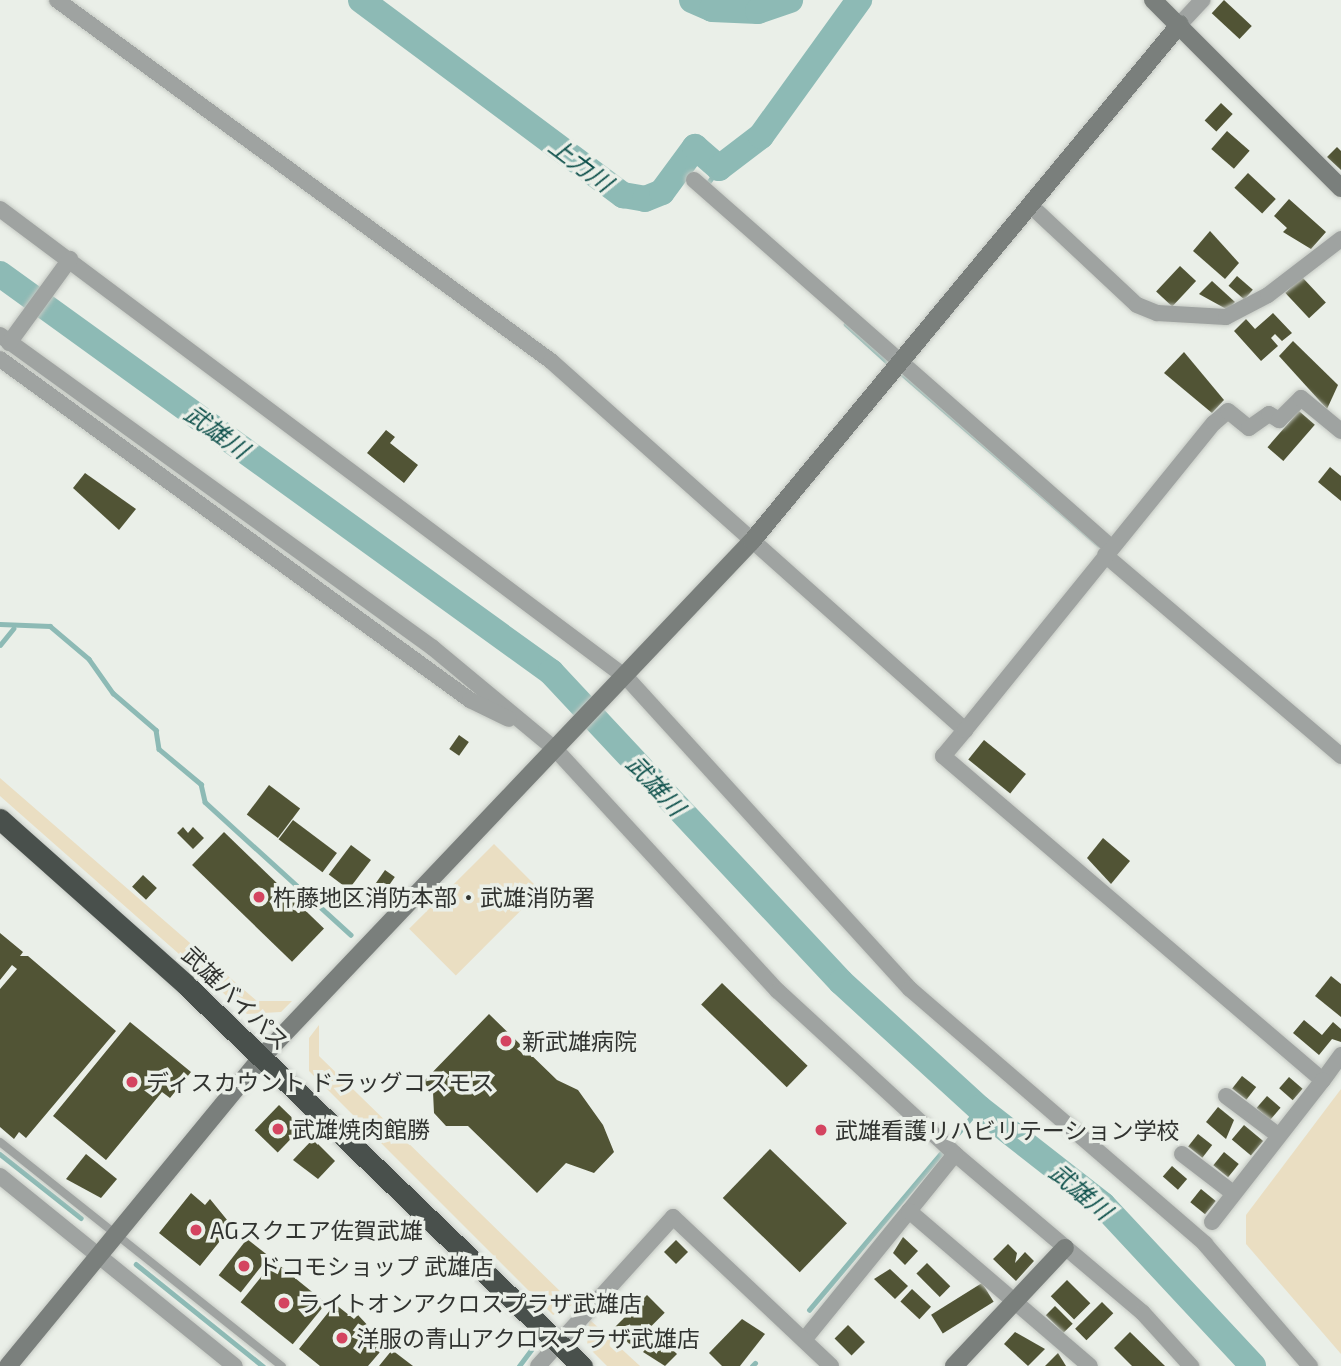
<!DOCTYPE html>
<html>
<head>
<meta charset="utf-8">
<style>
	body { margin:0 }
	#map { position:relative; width:1341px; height:1366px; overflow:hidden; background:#eaefe8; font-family:"Exo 2","Noto Sans JP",sans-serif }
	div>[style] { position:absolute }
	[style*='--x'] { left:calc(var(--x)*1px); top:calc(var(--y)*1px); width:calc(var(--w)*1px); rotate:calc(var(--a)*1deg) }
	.green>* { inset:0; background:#eadec2; transform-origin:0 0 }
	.stream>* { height:4.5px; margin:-2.25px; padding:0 2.25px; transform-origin:2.25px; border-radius:2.25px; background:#8dbab5 }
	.river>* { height:26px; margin:-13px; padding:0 13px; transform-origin:13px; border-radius:13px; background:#8dbab5 }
	.building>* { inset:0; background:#515435; transform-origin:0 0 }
	.roads { filter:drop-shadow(0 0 2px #c5c9c3) drop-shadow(0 0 2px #c5c9c3) }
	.lane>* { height:8px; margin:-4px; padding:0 4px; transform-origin:4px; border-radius:4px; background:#9fa3a1 }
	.street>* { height:16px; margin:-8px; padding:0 8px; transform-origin:8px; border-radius:8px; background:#9fa3a1 }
	.secondary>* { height:18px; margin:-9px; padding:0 9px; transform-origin:9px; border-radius:9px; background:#7a7f7c }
	.highway>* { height:21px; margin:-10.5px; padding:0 10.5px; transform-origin:10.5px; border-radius:10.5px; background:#49504c }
	.dots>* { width:19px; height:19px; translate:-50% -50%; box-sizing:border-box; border:4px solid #eaefe8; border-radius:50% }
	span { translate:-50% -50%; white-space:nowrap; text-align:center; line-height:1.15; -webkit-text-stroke:7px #eaefe8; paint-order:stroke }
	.poi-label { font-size:23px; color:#313330 }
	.left { translate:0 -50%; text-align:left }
	.street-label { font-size:23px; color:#313330 }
	.water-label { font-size:24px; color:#0f514c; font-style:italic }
</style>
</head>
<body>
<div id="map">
	<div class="green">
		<i style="clip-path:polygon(0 778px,257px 1001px,292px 1001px,281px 1012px,247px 1014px,0 796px)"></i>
		<i style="left:494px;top:844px;width:66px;height:120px;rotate:45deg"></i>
		<i style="clip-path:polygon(319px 1025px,319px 1056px,564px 1295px,579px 1296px,572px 1305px,553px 1315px,309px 1071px,309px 1038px)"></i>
		<i style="clip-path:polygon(1341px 1089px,1341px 1354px,1246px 1244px,1246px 1215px)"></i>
		<i style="clip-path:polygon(589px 1319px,640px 1366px,607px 1366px,587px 1346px)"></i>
	</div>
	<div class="stream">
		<i style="--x:705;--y:187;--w:24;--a:-54"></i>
		<i style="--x:846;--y:324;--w:61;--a:42.3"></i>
		<i style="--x:898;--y:370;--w:274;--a:41"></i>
		<i style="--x:0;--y:624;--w:50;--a:2.3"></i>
		<i style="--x:50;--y:626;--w:51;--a:40.2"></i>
		<i style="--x:89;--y:659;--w:42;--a:54.8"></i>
		<i style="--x:113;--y:693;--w:57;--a:40.7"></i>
		<i style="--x:156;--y:730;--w:19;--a:81"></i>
		<i style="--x:159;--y:749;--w:55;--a:39.8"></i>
		<i style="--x:201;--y:784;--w:18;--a:77"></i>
		<i style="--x:205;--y:802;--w:197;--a:42.3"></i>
		<i style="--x:0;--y:645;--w:21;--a:-51"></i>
		<i style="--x:0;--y:1154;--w:103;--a:38.3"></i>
		<i style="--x:136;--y:1264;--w:163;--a:38.8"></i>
		<i style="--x:809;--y:1310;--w:264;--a:-49.9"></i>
		<i style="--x:519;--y:1366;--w:20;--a:-53"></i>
		<i style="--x:752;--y:1366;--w:4;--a:-45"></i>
	</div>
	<div class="river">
		<i style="--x:361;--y:0;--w:327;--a:36.7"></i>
		<i style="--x:623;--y:195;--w:22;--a:10"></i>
		<i style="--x:645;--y:199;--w:18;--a:-22"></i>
		<i style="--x:662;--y:192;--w:56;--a:-53.7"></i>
		<i style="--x:695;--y:147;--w:32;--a:41"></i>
		<i style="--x:719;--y:168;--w:53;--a:-37.3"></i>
		<i style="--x:761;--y:136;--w:168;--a:-54.2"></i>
		<i style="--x:692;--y:0;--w:22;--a:24"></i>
		<i style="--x:712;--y:9;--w:46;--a:2.5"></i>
		<i style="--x:758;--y:11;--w:34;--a:-19"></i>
		<i style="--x:0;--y:274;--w:680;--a:35.84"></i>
		<i style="--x:551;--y:672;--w:424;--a:46.9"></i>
		<i style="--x:841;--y:982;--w:187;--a:42.4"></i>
		<i style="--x:979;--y:1108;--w:157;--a:38"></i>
		<i style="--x:1103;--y:1205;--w:220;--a:47"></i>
	</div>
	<div class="building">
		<i style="left:1224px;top:0;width:38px;height:18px;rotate:43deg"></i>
		<i style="left:1221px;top:103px;width:16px;height:24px;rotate:43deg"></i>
		<i style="left:1227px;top:131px;width:30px;height:24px;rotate:41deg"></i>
		<i style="clip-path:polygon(1337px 147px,1341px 151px,1341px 170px,1327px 157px)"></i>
		<i style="left:1248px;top:173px;width:38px;height:20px;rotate:43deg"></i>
		<i style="clip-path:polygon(1289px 199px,1326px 232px,1311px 249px,1283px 232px,1287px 228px,1274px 216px)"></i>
		<i style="clip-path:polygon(1210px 231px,1239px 263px,1225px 279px,1193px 251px)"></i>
		<i style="left:1180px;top:266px;width:22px;height:35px;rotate:43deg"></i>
		<i style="left:1237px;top:276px;width:21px;height:13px;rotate:41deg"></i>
		<i style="left:1302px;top:277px;width:35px;height:23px;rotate:47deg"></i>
		<i style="clip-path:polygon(1212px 281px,1235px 302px,1228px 310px,1199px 294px)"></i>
		<i style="clip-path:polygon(1273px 313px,1292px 333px,1282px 341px,1275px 334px,1271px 338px,1278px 346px,1261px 361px,1234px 331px,1246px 319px,1255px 329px)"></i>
		<i style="clip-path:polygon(1293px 341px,1338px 385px,1327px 409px,1279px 356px)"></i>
		<i style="clip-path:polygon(1184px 352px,1224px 400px,1212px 413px,1164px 373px)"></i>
		<i style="left:1299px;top:411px;width:21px;height:48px;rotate:41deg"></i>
		<i style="clip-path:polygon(386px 430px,395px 437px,390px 443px,418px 465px,404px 483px,367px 453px)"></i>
		<i style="clip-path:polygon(1330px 467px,1341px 476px,1341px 501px,1318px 482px)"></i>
		<i style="clip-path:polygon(85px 473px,136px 509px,119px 530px,73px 488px)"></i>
		<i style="left:459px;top:735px;width:12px;height:17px;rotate:35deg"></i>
		<i style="left:984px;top:740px;width:54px;height:25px;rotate:39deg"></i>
		<i style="left:269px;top:785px;width:39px;height:37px;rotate:37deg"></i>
		<i style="left:293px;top:820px;width:55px;height:24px;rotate:37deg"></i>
		<i style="clip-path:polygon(183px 827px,188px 833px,193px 827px,204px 838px,193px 849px,177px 833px)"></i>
		<i style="left:224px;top:832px;width:139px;height:46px;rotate:44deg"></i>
		<i style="clip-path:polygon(1103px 838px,1130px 861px,1111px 884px,1087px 858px)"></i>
		<i style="left:351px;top:845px;width:25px;height:37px;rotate:37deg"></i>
		<i style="left:385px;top:870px;width:12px;height:18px;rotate:35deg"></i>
		<i style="left:143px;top:875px;width:19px;height:16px;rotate:43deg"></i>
		<i style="clip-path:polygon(0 933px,23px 952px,20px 956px,28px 956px,116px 1031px,26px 1138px,19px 1132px,14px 1139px,0 1127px,0 989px,17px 969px,12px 965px,0 980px)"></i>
		<i style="clip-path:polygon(1331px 976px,1341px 984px,1341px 1017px,1315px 996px)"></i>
		<i style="left:722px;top:983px;width:119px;height:30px;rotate:44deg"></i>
		<i style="clip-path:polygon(489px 1014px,557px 1080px,578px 1090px,603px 1125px,614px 1152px,594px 1173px,566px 1163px,537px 1193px,468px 1126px,446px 1126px,434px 1113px,433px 1092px,423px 1082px)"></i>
		<i style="clip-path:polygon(1304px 1020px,1322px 1035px,1333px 1022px,1341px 1029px,1341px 1042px,1332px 1039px,1319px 1055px,1293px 1033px)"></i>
		<i style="clip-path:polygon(130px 1022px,191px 1072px,170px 1098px,162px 1092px,106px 1160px,53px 1116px)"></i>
		<i style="left:1242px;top:1076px;width:18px;height:16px;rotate:38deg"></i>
		<i style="left:1289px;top:1077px;width:18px;height:15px;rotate:41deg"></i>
		<i style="left:1267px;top:1096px;width:18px;height:16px;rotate:41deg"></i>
		<i style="left:279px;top:1105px;width:32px;height:35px;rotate:44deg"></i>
		<i style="clip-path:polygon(1218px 1107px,1234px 1120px,1226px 1139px,1206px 1122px)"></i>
		<i style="left:1244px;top:1125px;width:25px;height:19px;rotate:40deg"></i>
		<i style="left:1198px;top:1134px;width:18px;height:16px;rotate:38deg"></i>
		<i style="clip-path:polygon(313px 1139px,335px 1161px,318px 1179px,293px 1160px)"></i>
		<i style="left:770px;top:1149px;width:107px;height:68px;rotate:44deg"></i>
		<i style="left:1224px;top:1152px;width:19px;height:17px;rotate:39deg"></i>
		<i style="clip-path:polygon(86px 1154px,117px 1179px,101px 1198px,66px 1179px)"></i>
		<i style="left:1172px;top:1166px;width:20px;height:14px;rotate:41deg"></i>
		<i style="left:1201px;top:1189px;width:19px;height:17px;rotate:39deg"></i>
		<i style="clip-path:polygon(191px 1193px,205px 1205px,210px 1199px,232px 1226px,200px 1266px,159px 1233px)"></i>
		<i style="clip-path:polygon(903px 1237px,918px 1251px,905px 1265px,893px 1253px)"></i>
		<i style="left:247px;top:1239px;width:28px;height:46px;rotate:38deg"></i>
		<i style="left:676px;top:1240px;width:17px;height:17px;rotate:45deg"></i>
		<i style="clip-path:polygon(1008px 1244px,1017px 1253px,1015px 1263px,1025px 1252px,1034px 1261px,1016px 1281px,993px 1259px)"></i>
		<i style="left:274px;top:1261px;width:67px;height:53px;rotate:39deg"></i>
		<i style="left:927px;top:1263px;width:33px;height:15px;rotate:45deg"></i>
		<i style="clip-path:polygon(890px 1269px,908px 1286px,895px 1299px,874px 1279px)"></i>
		<i style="left:1067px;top:1280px;width:33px;height:23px;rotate:45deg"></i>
		<i style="left:982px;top:1283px;width:22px;height:60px;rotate:58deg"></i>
		<i style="left:912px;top:1289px;width:26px;height:17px;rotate:43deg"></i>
		<i style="left:647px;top:1295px;width:25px;height:47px;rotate:45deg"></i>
		<i style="left:1102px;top:1302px;width:16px;height:38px;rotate:45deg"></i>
		<i style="clip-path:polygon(335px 1304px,354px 1319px,358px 1315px,386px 1345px,368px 1366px,320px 1366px,299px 1349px)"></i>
		<i style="left:1055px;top:1306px;width:25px;height:13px;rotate:45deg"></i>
		<i style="clip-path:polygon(742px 1319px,765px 1334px,740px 1366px,722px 1366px,709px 1353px)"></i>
		<i style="left:848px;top:1325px;width:24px;height:19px;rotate:45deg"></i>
		<i style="clip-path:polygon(1015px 1332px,1045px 1349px,1028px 1366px,1004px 1344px)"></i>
		<i style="clip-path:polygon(1130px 1332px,1165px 1366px,1132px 1366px,1114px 1348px)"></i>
		<i style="clip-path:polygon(658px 1336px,677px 1354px,665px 1366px,643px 1352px)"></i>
		<i style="clip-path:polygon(392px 1350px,413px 1366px,379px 1366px)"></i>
		<i style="clip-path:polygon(1058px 1353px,1066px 1366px,1045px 1366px)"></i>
	</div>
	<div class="roads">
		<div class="lane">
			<i style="--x:0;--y:1142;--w:360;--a:38.5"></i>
		</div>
		<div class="street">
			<i style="--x:57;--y:0;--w:612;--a:36.16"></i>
			<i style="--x:551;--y:361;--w:555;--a:41.71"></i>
			<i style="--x:965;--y:730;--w:34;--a:130"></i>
			<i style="--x:943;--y:756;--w:499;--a:40.5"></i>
			<i style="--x:1323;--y:1080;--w:31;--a:-54"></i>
			<i style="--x:1180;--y:24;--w:33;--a:-47"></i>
			<i style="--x:694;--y:180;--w:555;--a:41.35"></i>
			<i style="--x:1030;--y:205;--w:146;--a:43.1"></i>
			<i style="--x:1137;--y:305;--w:22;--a:22"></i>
			<i style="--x:1157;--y:313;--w:69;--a:3.3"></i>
			<i style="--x:1226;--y:317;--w:47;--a:-27.6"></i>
			<i style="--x:1268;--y:295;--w:92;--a:-37.5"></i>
			<i style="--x:0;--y:209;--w:783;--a:36.8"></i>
			<i style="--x:627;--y:678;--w:420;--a:47.7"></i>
			<i style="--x:910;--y:989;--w:390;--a:40.8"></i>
			<i style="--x:1205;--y:1244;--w:161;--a:49.3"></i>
			<i style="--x:0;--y:335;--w:534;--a:35.86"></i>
			<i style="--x:433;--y:648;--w:161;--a:39.7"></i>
			<i style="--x:557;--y:751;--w:326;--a:47.4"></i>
			<i style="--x:778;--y:991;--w:241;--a:42.6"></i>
			<i style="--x:955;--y:1154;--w:246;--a:40.2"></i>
			<i style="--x:1143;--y:1313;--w:72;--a:47.8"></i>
			<i style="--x:9;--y:343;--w:104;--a:-54"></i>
			<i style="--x:0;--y:359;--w:581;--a:35.96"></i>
			<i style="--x:470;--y:700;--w:43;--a:26"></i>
			<i style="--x:1105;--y:555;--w:310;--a:40.4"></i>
			<i style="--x:965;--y:730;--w:395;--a:-51"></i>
			<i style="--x:1214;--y:423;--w:18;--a:-41"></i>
			<i style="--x:1228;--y:411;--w:27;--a:39"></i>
			<i style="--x:1249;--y:428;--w:24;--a:-35"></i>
			<i style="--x:1269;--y:414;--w:12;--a:31"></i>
			<i style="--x:1279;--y:420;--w:31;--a:-45"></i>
			<i style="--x:1301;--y:398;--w:52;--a:39.5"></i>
			<i style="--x:1226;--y:1096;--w:65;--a:36.9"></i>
			<i style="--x:1182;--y:1154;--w:64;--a:37.4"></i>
			<i style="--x:0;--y:1176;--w:302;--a:39"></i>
			<i style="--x:909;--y:1211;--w:73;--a:-51.1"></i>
			<i style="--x:1212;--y:1222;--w:180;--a:-52"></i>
			<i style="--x:804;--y:1340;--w:166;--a:-50.9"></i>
			<i style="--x:909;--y:1211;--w:238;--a:40.6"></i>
			<i style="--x:538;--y:1366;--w:201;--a:-47.8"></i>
			<i style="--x:673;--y:1217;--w:217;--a:43.3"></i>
		</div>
		<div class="secondary">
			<i style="--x:1153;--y:0;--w:266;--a:45"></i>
			<i style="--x:8;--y:1366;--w:399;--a:-50.6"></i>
			<i style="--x:261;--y:1058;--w:713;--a:-46.48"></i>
			<i style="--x:752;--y:541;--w:671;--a:-50.38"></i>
			<i style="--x:954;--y:1366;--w:162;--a:-46.8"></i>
		</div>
		<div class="highway">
			<i style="--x:0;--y:819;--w:248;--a:41.7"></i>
			<i style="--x:185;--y:984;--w:551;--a:43.9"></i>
		</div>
	</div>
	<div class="dots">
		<i style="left:259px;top:897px;background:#d44460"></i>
		<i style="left:506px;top:1041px;background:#d44460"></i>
		<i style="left:132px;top:1082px;background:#d44460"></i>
		<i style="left:278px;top:1129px;background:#d44460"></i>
		<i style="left:821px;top:1130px;background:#d44460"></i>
		<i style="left:196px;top:1230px;background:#d44460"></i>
		<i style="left:244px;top:1266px;background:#d44460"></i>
		<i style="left:284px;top:1303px;background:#d44460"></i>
		<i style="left:342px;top:1338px;background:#d44460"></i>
	</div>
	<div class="poi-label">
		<span class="left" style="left:273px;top:897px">杵藤地区消防本部・武雄消防署</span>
		<span class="left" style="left:522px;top:1041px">新武雄病院</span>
		<span class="left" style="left:146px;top:1082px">ディスカウント ドラッグコスモス</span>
		<span class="left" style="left:292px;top:1129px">武雄焼肉館勝</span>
		<span class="left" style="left:835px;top:1130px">武雄看護リハビリテーション学校</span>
		<span class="left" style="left:210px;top:1230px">AGスクエア佐賀武雄</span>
		<span class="left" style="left:258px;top:1266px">ドコモショップ 武雄店</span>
		<span class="left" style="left:298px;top:1303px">ライトオンアクロスプラザ武雄店</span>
		<span class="left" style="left:356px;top:1338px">洋服の青山アクロスプラザ武雄店</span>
	</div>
	<div class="street-label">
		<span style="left:236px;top:998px;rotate:44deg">武雄バイパス</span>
	</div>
	<div class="water-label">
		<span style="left:581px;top:164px;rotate:37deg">上力川</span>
		<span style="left:217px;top:431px;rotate:36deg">武雄川</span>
		<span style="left:656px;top:785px;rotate:47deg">武雄川</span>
		<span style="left:1081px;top:1191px;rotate:40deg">武雄川</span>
	</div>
</div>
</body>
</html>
